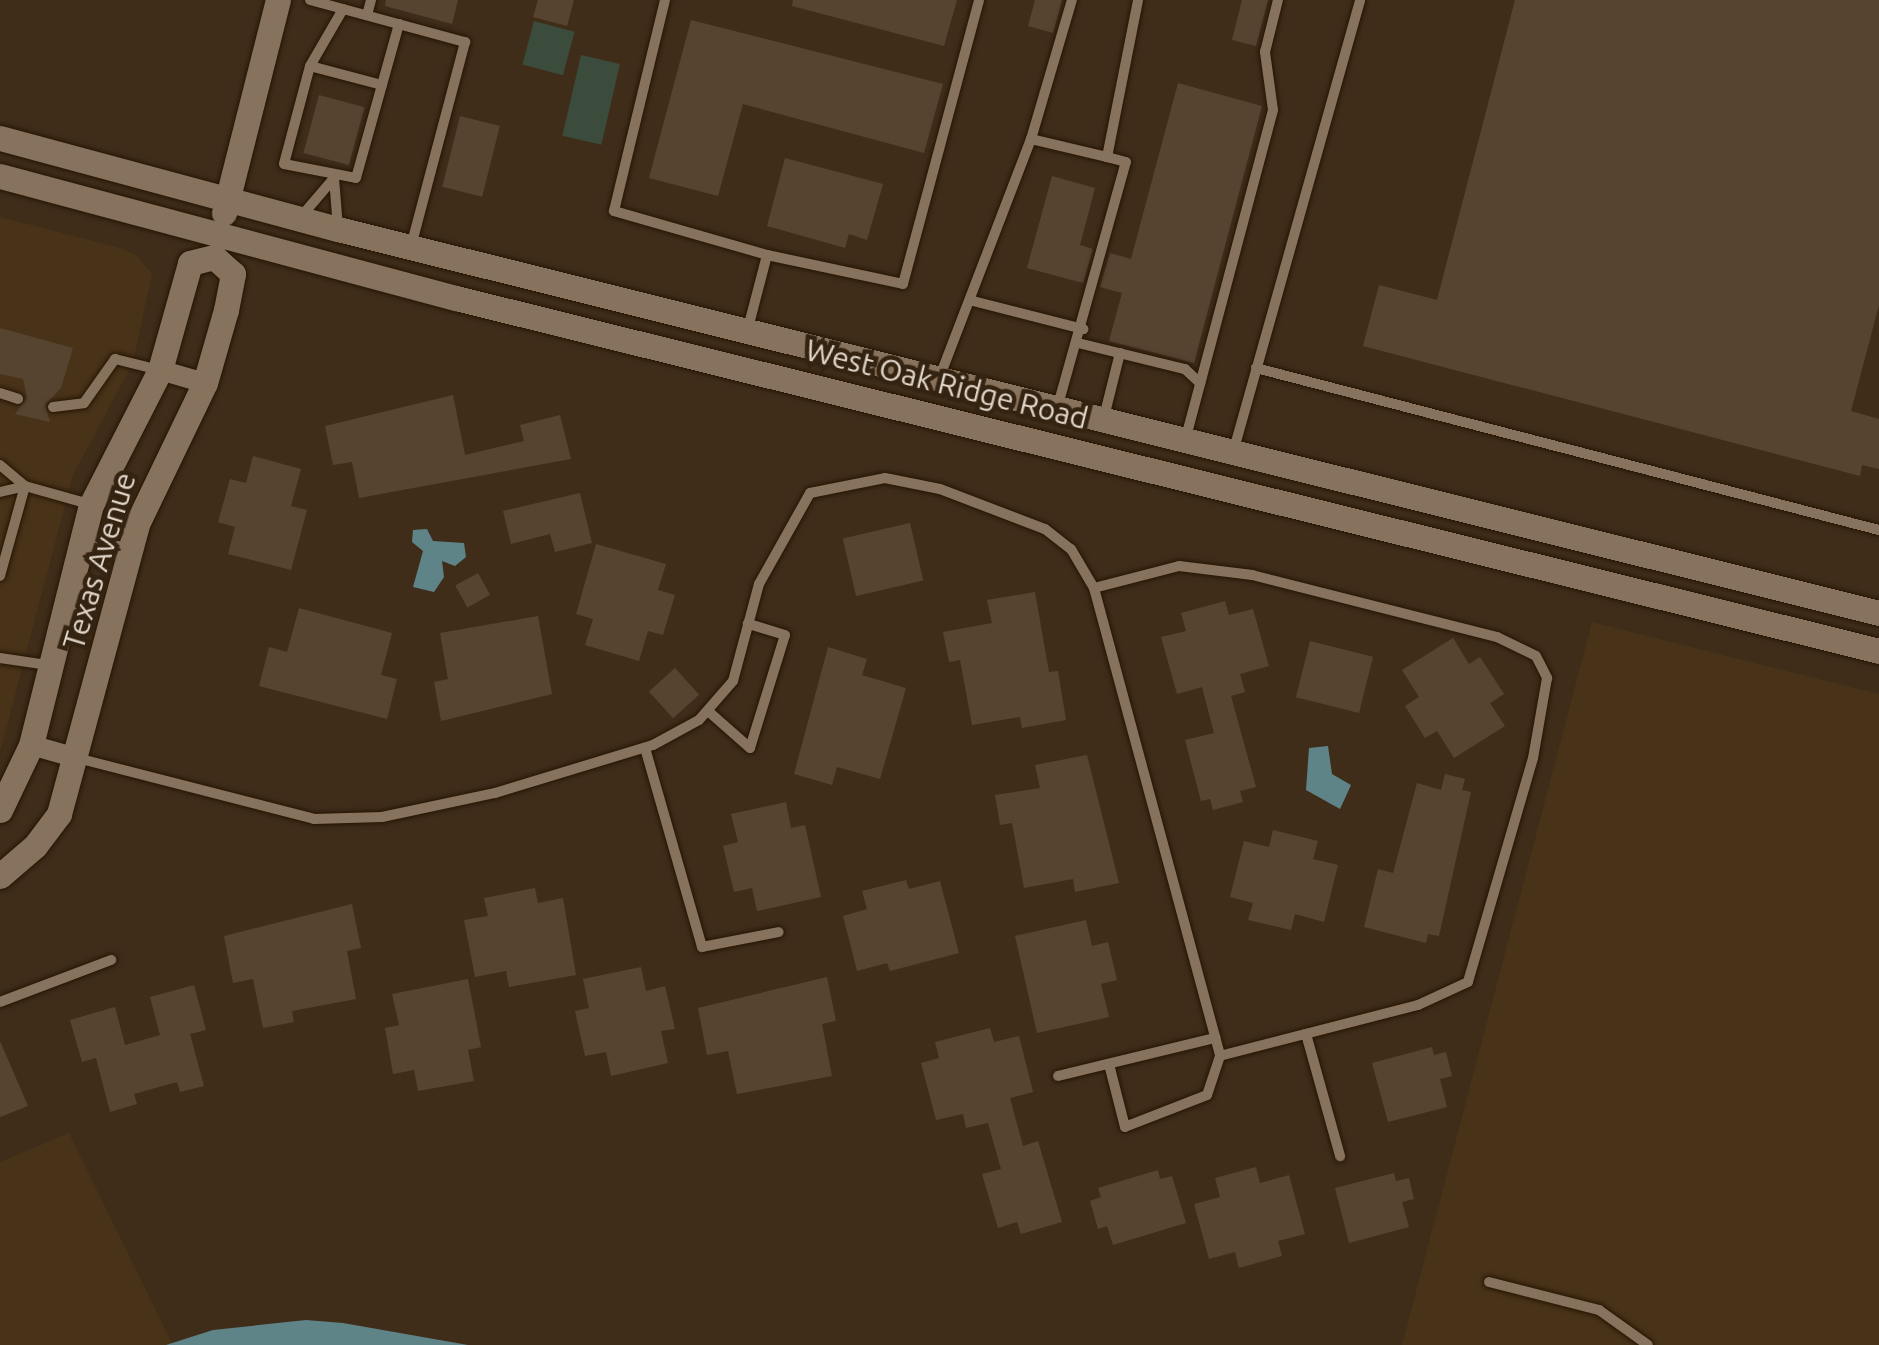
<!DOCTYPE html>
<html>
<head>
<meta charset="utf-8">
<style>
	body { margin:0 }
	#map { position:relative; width:1879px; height:1345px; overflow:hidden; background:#3f2d1a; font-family:Ubuntu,sans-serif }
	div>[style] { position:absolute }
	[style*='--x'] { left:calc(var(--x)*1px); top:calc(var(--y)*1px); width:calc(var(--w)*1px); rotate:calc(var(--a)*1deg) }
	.built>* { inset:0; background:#483218 }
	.green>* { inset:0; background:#3b4c3c; transform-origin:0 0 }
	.water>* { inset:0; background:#5f8488 }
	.building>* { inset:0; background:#574430; transform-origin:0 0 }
	.roads { filter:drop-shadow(0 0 2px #251503) drop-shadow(0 0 2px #251503) }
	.lane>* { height:10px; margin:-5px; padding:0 5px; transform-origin:5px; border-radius:5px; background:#87735d }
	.street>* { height:20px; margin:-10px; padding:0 10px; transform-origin:10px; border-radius:10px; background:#87735d }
	.secondary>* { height:25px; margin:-12.5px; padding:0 12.5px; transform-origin:12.5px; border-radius:12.5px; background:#87735d }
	span { translate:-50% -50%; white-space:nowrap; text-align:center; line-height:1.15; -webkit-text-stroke:9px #342310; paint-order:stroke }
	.street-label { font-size:30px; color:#e0d5c9 }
</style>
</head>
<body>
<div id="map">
	<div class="built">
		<i style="clip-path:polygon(0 217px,117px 247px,136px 255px,152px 274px,133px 363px,73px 475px,0 752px)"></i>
		<i style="clip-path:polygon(1592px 622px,1879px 694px,1879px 1345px,1402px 1345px)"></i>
		<i style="clip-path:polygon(69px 1133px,173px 1345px,0 1345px,0 1162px)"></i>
	</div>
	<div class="green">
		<i style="left:534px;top:21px;width:42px;height:45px;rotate:15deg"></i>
		<i style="left:581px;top:55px;width:40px;height:83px;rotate:13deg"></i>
	</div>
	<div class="water">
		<i style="clip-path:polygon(427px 529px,433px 541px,464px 543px,466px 557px,455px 566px,442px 561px,444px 577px,434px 592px,413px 587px,423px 551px,412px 542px,413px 530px)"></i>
		<i style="clip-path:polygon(1328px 746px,1332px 774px,1351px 785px,1340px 809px,1306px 790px,1309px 748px)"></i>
		<i style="clip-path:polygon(306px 1320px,343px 1323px,468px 1345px,166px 1345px,213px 1330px)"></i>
	</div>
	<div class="building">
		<i style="clip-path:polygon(386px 0,458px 0,452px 24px,385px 6px)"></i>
		<i style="clip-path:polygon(538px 0,574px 0,567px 26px,533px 17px)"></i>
		<i style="clip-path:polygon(793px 0,957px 0,944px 46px,792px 6px)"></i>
		<i style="clip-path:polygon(1035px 0,1062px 0,1053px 33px,1028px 26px)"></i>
		<i style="clip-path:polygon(1242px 0,1268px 0,1256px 46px,1232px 40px)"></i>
		<i style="clip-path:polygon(1515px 0,1879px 0,1879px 305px,1851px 411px,1879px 419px,1879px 469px,1862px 465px,1860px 476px,1363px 346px,1379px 285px,1437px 300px)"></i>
		<i style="clip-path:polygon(691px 20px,943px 84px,924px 153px,743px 104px,718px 196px,649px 178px)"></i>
		<i style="clip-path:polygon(1178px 83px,1262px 106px,1194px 363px,1109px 341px,1122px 293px,1100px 287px,1110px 253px,1131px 259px)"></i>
		<i style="left:319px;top:95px;width:47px;height:60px;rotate:15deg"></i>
		<i style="left:460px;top:116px;width:41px;height:73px;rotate:14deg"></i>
		<i style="clip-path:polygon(785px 158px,883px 184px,867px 240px,849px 234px,845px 248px,767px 226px)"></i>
		<i style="clip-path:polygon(1052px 176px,1095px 188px,1080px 245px,1093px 249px,1083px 283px,1027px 268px)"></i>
		<i style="clip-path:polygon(0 328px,73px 348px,61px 388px,45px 405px,50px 422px,15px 414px,27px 398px,23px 379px,0 374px)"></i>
		<i style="clip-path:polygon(453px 395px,465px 455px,524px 441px,520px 425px,560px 415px,571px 459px,359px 498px,352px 462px,333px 465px,325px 426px)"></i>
		<i style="clip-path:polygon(253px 456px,301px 469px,291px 506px,307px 510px,291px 570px,228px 554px,235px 527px,218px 522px,230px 479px,246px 483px)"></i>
		<i style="clip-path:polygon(580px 493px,592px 543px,555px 552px,550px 534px,511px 544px,503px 511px)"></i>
		<i style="left:910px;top:523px;width:59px;height:69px;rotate:77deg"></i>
		<i style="clip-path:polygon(596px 544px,666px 564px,658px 590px,675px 595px,663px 635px,648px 631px,639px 661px,585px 645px,593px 619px,576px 614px)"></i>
		<i style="left:478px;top:573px;width:25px;height:26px;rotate:61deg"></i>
		<i style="clip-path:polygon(1035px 592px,1049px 672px,1058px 671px,1066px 720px,1022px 728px,1020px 717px,972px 725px,960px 660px,949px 662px,943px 632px,992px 623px,987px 600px)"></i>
		<i style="clip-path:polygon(1225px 601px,1229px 615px,1253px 609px,1269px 666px,1240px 674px,1245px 692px,1231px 696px,1256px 787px,1240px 791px,1243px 802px,1213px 810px,1210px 799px,1201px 801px,1185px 740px,1214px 733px,1202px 687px,1177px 694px,1161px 637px,1186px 631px,1181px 613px)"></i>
		<i style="clip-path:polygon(299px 608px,392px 633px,381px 675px,397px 679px,387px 719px,259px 686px,269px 647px,287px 652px)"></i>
		<i style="clip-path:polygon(538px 616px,552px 694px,441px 721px,434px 682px,448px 679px,440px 633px)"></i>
		<i style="clip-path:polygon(1453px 638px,1469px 664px,1480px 657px,1504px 694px,1490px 703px,1505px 726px,1454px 758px,1437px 731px,1425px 738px,1405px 706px,1419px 697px,1402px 670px)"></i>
		<i style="left:1310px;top:641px;width:65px;height:58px;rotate:14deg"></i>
		<i style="clip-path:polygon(828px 647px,867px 659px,862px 675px,906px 688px,880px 779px,837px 767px,832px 785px,794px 774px)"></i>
		<i style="left:675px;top:668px;width:36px;height:35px;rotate:48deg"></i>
		<i style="clip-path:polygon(1087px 755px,1119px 883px,1075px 892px,1073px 879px,1024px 888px,1012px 823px,1000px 825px,995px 795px,1040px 788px,1035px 765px)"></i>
		<i style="clip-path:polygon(1445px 774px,1465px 779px,1462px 790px,1471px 792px,1439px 936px,1428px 934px,1426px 943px,1364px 927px,1378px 869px,1393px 873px,1417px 783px,1441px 790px)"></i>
		<i style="clip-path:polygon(786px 802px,791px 828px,805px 825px,821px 897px,757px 911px,752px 888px,734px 892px,723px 846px,738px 842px,731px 814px)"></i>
		<i style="clip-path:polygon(1273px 830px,1318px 841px,1313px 859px,1338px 865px,1324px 922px,1295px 914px,1291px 930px,1248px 920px,1253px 903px,1230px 897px,1244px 841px,1269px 847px)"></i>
		<i style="clip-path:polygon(906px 880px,909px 889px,940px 881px,959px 953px,890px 971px,887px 963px,857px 971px,843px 916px,867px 909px,862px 891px)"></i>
		<i style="clip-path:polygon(535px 888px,538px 903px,563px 898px,576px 975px,509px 987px,506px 971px,475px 977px,464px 920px,488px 916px,484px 898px)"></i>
		<i style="clip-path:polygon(352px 904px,361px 948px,347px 951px,356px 999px,292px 1011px,294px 1022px,263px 1028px,253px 979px,233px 983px,224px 936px)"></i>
		<i style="clip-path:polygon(1086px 920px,1092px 946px,1108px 942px,1117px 980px,1101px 984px,1109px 1017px,1037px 1033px,1015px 936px)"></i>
		<i style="clip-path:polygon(641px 967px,646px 991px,665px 986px,675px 1029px,661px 1031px,668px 1063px,611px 1076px,606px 1052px,585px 1056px,575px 1011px,589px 1008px,583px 979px)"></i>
		<i style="clip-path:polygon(827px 977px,836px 1021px,822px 1024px,832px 1076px,737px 1094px,728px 1051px,707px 1055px,698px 1008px)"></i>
		<i style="clip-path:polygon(468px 979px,481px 1047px,468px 1050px,474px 1081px,418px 1091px,414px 1070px,393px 1074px,385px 1028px,399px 1025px,392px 994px)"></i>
		<i style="clip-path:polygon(194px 985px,206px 1030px,190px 1034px,204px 1086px,180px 1092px,177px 1082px,134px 1094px,137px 1104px,110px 1112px,96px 1058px,82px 1062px,70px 1020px,115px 1007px,125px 1045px,160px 1035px,150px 997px)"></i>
		<i style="clip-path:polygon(990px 1028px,994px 1042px,1019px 1036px,1033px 1092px,1010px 1098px,1023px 1146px,1038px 1141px,1062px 1222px,1021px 1234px,1017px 1222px,998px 1228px,982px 1174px,1001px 1169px,988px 1123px,966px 1128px,963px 1114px,936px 1120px,921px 1063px,939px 1058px,935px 1042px)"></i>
		<i style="clip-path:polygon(0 1041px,28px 1106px,0 1117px)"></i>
		<i style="clip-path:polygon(1432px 1047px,1434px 1055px,1446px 1052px,1452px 1076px,1440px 1079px,1447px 1107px,1388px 1122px,1372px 1063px)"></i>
		<i style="clip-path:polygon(1256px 1167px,1260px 1183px,1289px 1175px,1305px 1234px,1278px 1241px,1282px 1256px,1239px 1268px,1235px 1252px,1209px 1259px,1194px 1204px,1220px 1197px,1215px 1178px)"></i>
		<i style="clip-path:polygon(1158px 1170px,1160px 1179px,1172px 1176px,1186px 1223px,1113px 1245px,1107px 1226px,1098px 1229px,1090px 1201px,1101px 1197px,1098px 1188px)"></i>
		<i style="clip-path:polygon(1394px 1173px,1396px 1181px,1409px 1178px,1414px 1199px,1402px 1202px,1409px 1227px,1349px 1243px,1335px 1188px)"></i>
	</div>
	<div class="roads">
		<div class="lane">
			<i style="--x:310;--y:0;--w:161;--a:15.2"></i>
			<i style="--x:465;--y:42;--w:211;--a:104.8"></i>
			<i style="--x:665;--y:0;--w:217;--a:103.6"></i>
			<i style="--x:614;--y:211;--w:159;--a:16"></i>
			<i style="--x:767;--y:255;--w:139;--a:12"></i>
			<i style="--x:903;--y:284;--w:294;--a:-75"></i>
			<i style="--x:367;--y:15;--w:16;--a:-75"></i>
			<i style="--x:310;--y:66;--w:66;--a:-59.9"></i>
			<i style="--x:382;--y:85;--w:74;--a:-165.2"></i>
			<i style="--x:310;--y:66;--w:101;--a:104.9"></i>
			<i style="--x:284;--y:164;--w:73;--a:11"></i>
			<i style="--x:356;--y:178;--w:160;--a:-74.4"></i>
			<i style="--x:1031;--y:139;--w:78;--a:13.3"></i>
			<i style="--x:1107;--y:157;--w:160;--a:-78.8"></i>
			<i style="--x:334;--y:178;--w:50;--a:85.4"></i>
			<i style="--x:299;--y:219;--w:54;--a:-49.5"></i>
			<i style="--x:973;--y:301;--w:114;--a:14.3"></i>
			<i style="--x:748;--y:328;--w:75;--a:-75.4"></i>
			<i style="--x:1078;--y:343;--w:110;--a:13.7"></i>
			<i style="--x:1185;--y:369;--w:21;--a:43"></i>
			<i style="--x:1256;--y:368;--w:644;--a:14.58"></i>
			<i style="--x:940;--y:376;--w:254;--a:-69"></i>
			<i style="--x:1031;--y:139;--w:145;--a:-73.6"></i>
			<i style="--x:0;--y:393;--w:19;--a:18"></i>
			<i style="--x:1058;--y:405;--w:252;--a:-74.4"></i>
			<i style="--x:1126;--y:162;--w:20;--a:-165"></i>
			<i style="--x:53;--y:407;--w:31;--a:-7"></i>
			<i style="--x:84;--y:403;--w:54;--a:-54.8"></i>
			<i style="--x:115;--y:359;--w:45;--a:14"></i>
			<i style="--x:1104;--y:417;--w:66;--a:-76"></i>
			<i style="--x:1186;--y:437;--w:338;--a:-75.1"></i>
			<i style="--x:1273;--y:110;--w:59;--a:-97.9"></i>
			<i style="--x:1265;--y:52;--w:54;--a:-76"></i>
			<i style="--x:1234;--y:449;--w:466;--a:-74.3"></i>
			<i style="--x:0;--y:465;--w:33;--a:40"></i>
			<i style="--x:25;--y:486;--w:66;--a:15.7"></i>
			<i style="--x:0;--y:492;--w:26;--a:-13"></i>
			<i style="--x:0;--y:576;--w:93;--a:-74.5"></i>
			<i style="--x:1094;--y:588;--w:88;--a:-14.5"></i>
			<i style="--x:1179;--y:566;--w:74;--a:7"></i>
			<i style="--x:1252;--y:575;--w:253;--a:14.2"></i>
			<i style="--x:1497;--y:637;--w:43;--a:26"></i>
			<i style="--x:1536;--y:656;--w:25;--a:63"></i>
			<i style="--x:1547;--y:678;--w:81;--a:99.9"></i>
			<i style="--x:1533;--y:758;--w:233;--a:106.2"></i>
			<i style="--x:1468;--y:982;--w:55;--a:155.3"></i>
			<i style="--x:1418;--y:1005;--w:204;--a:165.6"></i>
			<i style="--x:0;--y:658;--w:49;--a:8.3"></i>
			<i style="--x:708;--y:711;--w:56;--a:41.4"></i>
			<i style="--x:750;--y:748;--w:118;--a:-72.8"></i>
			<i style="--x:785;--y:635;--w:39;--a:-163"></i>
			<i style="--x:645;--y:748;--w:207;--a:74"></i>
			<i style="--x:702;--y:947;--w:78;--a:-11"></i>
			<i style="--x:77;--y:758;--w:245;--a:14.4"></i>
			<i style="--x:314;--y:819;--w:68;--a:-1.7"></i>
			<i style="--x:382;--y:817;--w:116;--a:-12"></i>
			<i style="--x:495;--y:793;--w:165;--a:-16.9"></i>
			<i style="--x:653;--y:745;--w:52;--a:-28.5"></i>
			<i style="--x:699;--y:720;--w:52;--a:-48.9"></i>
			<i style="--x:733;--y:681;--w:100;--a:-75"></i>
			<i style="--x:759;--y:584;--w:104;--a:-60.7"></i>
			<i style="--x:810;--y:493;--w:76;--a:-11.3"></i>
			<i style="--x:885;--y:478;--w:56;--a:11.3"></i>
			<i style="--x:940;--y:489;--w:112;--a:20.9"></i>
			<i style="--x:1045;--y:529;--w:33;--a:38"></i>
			<i style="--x:1071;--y:549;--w:45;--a:59.5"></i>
			<i style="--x:1094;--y:588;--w:485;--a:74.9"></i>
			<i style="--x:1220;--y:1056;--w:41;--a:108.4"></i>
			<i style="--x:1207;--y:1095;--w:88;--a:158.7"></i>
			<i style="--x:1125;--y:1127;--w:65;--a:-104.3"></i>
			<i style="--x:0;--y:1002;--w:119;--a:-20.7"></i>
			<i style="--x:1306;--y:1034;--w:127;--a:74.4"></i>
			<i style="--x:1058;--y:1076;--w:162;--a:-13.6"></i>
			<i style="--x:1489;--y:1282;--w:114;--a:14.3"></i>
			<i style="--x:1599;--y:1310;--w:60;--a:35.5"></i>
		</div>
		<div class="street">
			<i style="--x:160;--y:370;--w:47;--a:16.1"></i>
			<i style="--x:81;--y:540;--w:49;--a:16.6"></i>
			<i style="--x:31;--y:745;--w:48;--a:15.8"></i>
		</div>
		<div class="secondary">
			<i style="--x:0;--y:138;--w:350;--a:15.1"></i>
			<i style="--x:338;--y:229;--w:1588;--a:13.99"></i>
			<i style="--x:0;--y:176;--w:472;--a:15"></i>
			<i style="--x:456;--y:298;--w:1466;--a:13.93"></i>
			<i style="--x:224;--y:213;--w:220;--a:-75.8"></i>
			<i style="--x:0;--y:810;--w:72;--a:-64.5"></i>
			<i style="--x:31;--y:745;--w:247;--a:-76"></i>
			<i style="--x:91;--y:505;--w:152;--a:-62.9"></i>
			<i style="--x:160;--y:370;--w:111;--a:-74.3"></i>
			<i style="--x:190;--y:263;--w:25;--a:-14"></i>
			<i style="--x:0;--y:876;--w:46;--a:-40.6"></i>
			<i style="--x:35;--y:846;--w:40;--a:-53"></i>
			<i style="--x:59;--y:814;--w:302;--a:-74.9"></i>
			<i style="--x:138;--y:522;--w:154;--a:-64.3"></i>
			<i style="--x:205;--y:383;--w:76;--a:-74"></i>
			<i style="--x:226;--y:310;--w:37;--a:-79"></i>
			<i style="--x:233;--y:274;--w:25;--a:-138"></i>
		</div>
	</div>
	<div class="street-label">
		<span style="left:947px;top:384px;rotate:14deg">West Oak Ridge Road</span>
		<span style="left:99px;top:561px;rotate:-73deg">Texas Avenue</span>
	</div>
</div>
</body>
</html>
